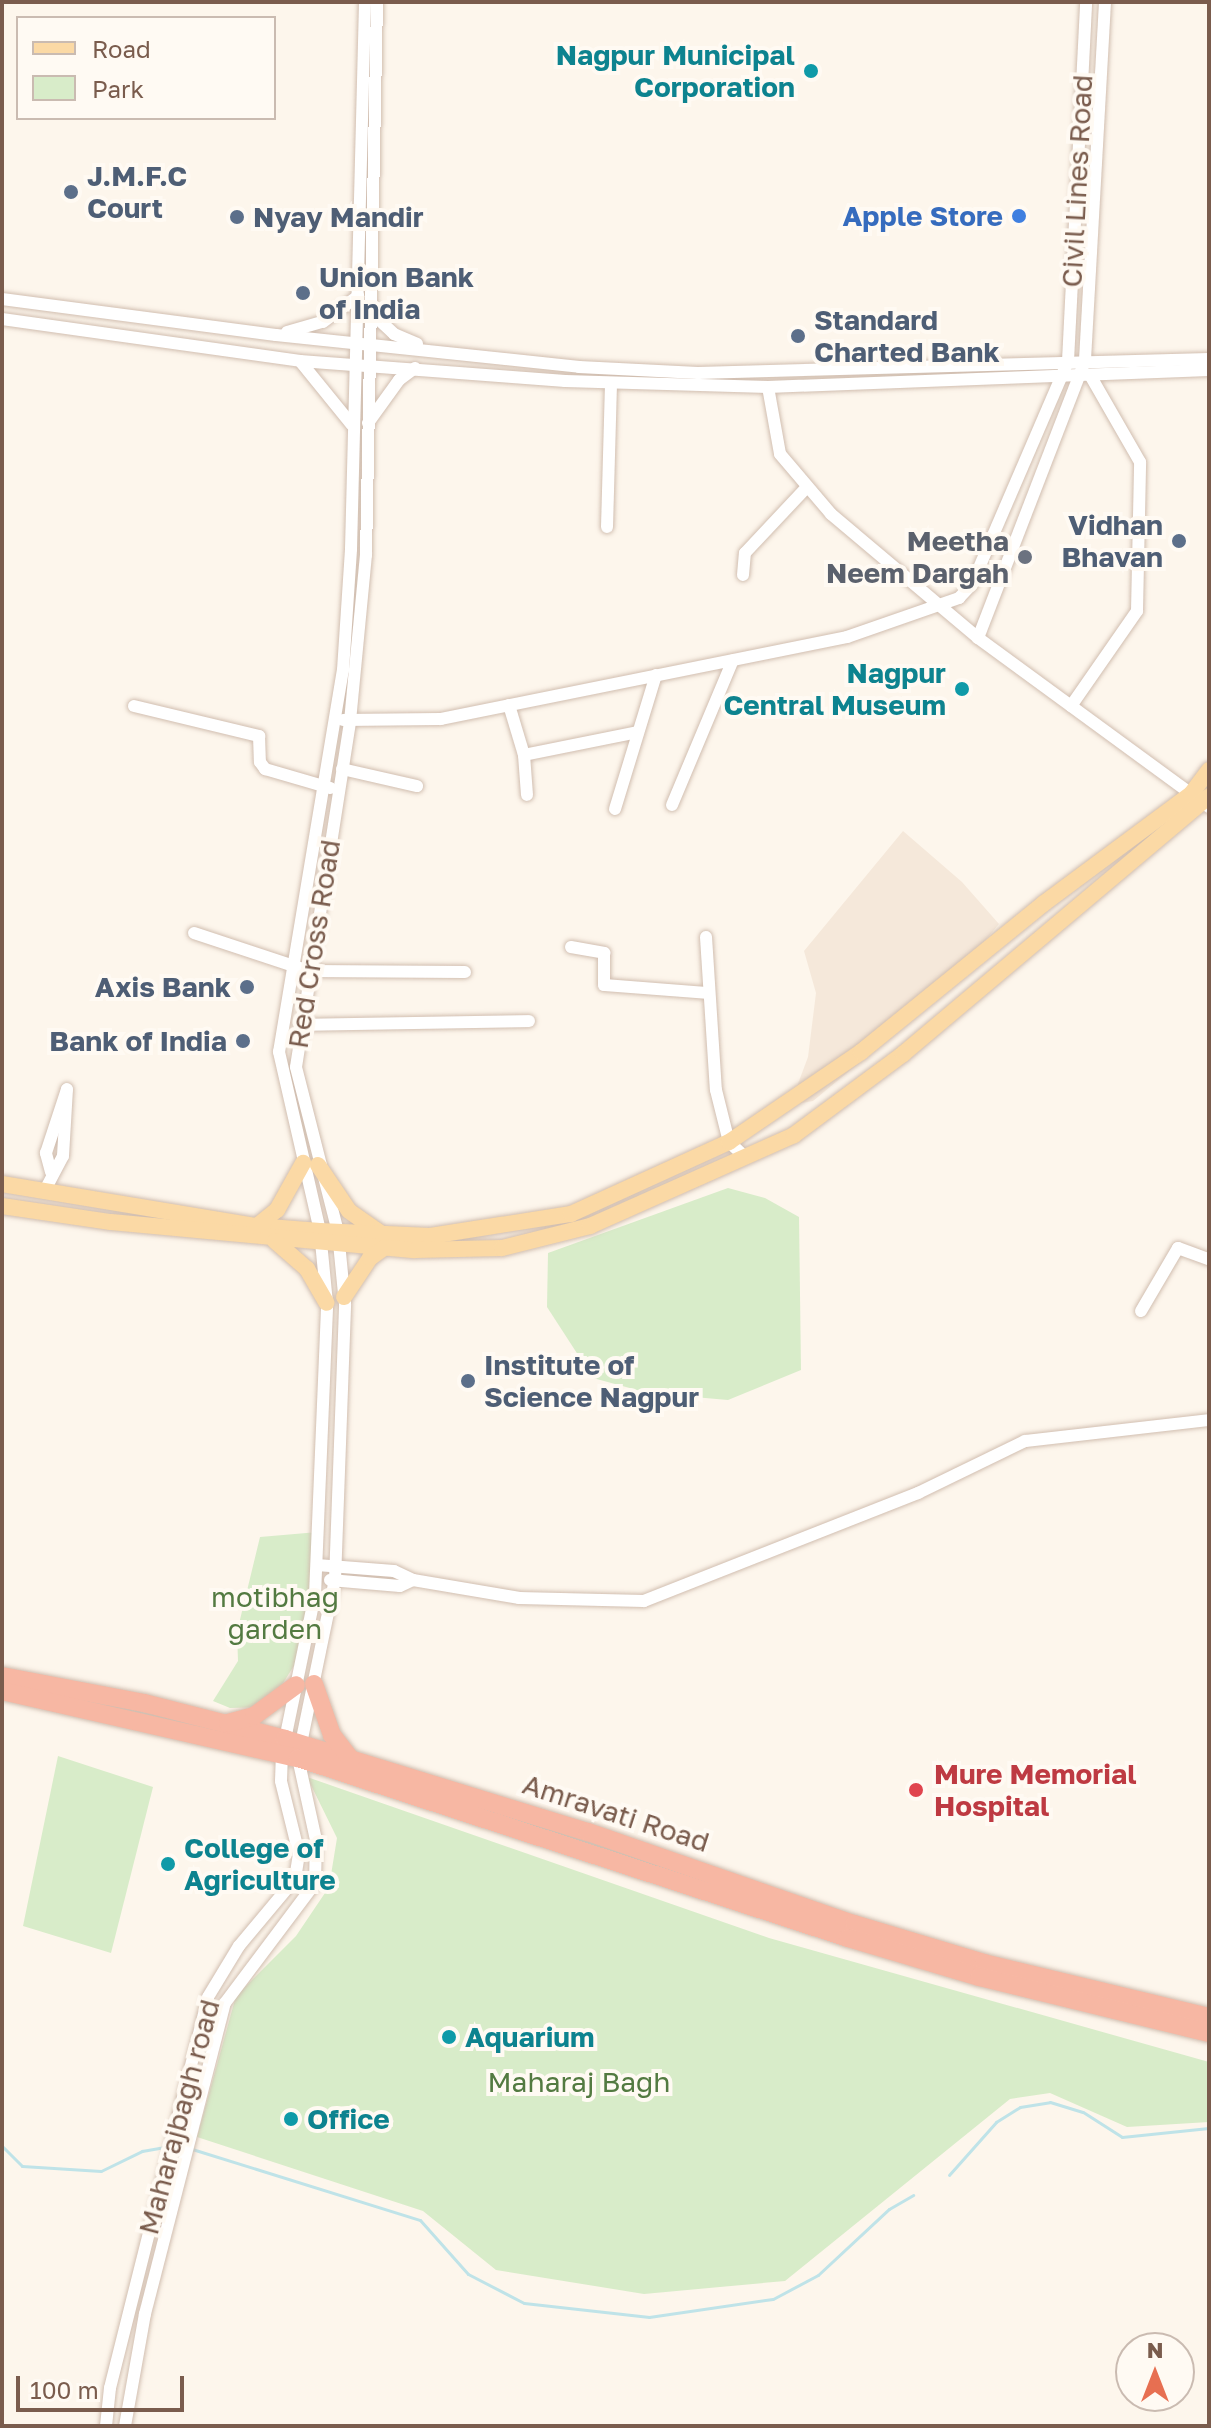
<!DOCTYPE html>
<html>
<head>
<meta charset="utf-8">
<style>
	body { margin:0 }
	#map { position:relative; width:1211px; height:2428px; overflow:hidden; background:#fdf6ec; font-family:"Golos Text",sans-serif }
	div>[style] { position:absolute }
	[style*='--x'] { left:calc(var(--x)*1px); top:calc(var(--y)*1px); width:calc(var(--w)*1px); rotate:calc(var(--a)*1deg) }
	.residential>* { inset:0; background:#f5e8da }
	.green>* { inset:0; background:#d8ecc9 }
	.stream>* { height:3px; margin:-1.5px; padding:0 1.5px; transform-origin:1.5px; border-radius:1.5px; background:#bfe3e8 }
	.roads { filter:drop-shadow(0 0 2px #d1beb0) drop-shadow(0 0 2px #d1beb0) }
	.minor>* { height:12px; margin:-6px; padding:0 6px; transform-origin:6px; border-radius:6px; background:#fff }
	.major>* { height:16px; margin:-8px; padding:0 8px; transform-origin:8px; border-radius:8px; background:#fbd9a5 }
	.highway>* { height:18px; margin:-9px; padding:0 9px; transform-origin:9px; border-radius:9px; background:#f7b7a3 }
	.dots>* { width:22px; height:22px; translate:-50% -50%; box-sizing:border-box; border:4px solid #fffaf3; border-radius:50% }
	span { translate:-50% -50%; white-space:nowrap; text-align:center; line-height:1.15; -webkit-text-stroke:8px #fffaf3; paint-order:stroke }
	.culture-label { font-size:28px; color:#0d838f; font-weight:700 }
	.right { translate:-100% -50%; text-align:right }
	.left { translate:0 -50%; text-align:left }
	.service-label { font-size:28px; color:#4e5e75; font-weight:700 }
	.street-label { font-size:28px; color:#7a5c4d }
	.shop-label { font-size:28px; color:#366cbe; font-weight:700 }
	.worship-label { font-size:28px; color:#5b616d; font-weight:700 }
	.park-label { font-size:28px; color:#537a41 }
	.health-label { font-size:28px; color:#be3a42; font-weight:700 }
	.frame { position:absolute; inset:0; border:4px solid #7a5c4d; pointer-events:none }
	.legend { position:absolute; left:16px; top:16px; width:260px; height:104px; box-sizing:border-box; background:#fffaf3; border:2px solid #cabbb1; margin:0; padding:10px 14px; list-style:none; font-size:24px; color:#7a5c4d }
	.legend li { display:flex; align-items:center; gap:16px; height:40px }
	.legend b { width:40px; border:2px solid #cabbb1 }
	.north { position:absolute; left:1115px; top:2332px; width:80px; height:80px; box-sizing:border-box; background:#fffaf3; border:2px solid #cabbb1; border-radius:50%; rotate:0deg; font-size:22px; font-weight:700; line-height:32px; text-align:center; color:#7a5c4d }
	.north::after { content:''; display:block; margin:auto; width:28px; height:36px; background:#e76f51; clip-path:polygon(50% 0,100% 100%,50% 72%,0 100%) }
	.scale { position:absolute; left:16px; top:2376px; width:168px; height:36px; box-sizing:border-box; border:4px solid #7a5c4d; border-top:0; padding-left:10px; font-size:24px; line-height:28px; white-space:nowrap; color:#7a5c4d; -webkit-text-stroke:6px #fffaf3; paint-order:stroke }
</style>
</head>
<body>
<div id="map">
	<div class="residential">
		<i style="clip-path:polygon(903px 831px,962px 882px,999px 924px,934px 1001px,813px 1101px,790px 1105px,808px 1057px,816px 993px,804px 951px)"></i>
	</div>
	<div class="green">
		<i style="clip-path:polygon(728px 1188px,765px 1198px,799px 1217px,801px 1370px,728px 1400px,648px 1393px,593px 1378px,547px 1307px,548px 1253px)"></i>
		<i style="clip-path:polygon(318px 1532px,314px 1585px,297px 1661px,278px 1691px,260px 1707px,230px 1708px,213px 1701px,238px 1661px,237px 1632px,260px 1537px)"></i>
		<i style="clip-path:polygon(58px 1756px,153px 1787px,111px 1953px,23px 1926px)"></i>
		<i style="clip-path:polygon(307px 1777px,769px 1938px,1209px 2062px,1209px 2122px,1127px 2127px,1050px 2093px,1010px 2099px,785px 2281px,644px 2294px,496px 2270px,423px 2211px,197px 2137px,236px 1996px,296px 1936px,329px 1887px,337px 1838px)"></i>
	</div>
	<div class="stream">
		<i style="--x:2;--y:2146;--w:28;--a:45"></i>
		<i style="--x:22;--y:2166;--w:79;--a:3.6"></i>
		<i style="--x:101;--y:2171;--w:46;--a:-26"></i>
		<i style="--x:142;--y:2151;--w:23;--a:-10"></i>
		<i style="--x:192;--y:2149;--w:239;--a:17.3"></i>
		<i style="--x:420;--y:2220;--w:72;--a:48.4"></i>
		<i style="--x:468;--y:2274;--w:63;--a:27.4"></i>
		<i style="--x:524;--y:2303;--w:126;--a:6.4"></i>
		<i style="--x:649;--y:2317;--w:125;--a:-8.3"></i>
		<i style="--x:773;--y:2299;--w:51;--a:-28.1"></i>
		<i style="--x:818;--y:2275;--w:97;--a:-42.9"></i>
		<i style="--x:889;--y:2209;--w:28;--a:-30"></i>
		<i style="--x:949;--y:2175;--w:71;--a:-48.4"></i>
		<i style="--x:996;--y:2122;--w:28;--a:-32"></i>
		<i style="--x:1020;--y:2107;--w:30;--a:-9"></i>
		<i style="--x:1050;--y:2102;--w:34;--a:17"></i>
		<i style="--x:1083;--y:2112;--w:46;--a:32.7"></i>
		<i style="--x:1122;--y:2137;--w:87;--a:-5.9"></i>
	</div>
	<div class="roads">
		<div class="minor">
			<i style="--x:2;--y:299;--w:276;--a:7.5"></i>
			<i style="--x:276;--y:335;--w:305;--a:6"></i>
			<i style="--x:579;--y:367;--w:119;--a:2.9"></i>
			<i style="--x:698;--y:373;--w:511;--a:-1.57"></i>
			<i style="--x:373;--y:306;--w:11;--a:75"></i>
			<i style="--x:376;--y:317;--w:25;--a:43"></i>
			<i style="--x:394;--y:334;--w:25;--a:23"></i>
			<i style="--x:2;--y:319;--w:301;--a:8"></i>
			<i style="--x:300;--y:361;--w:266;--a:4.3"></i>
			<i style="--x:565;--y:381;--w:203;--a:1.7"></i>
			<i style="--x:768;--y:387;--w:441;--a:-2.2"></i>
			<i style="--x:287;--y:332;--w:37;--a:-16"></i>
			<i style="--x:323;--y:322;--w:44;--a:-36.6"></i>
			<i style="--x:300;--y:361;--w:82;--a:50.9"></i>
			<i style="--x:768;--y:387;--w:68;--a:79.8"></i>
			<i style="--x:780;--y:454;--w:79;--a:49.6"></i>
			<i style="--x:831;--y:514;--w:192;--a:40.1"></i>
			<i style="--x:978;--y:638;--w:286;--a:36.2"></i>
			<i style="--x:368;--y:423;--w:53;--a:-54.2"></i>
			<i style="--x:399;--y:380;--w:20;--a:-37"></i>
			<i style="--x:607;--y:527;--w:144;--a:-88.4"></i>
			<i style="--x:743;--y:575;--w:22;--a:-85"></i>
			<i style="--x:745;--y:553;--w:89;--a:-46.8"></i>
			<i style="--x:978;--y:638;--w:298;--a:-68.9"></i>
			<i style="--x:1085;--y:360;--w:359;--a:-86.8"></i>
			<i style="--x:509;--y:705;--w:52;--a:73.3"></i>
			<i style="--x:524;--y:755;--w:40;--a:85.7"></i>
			<i style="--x:134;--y:706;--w:129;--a:13.5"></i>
			<i style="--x:259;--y:736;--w:26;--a:88"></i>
			<i style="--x:260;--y:762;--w:9;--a:54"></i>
			<i style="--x:265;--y:769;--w:68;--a:16.3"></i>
			<i style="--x:1071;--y:706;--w:116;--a:-55.2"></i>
			<i style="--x:1137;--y:611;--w:149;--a:-88.8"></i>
			<i style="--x:1140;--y:462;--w:100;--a:-119.9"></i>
			<i style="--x:343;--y:720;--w:98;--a:-0.6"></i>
			<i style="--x:441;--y:719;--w:414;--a:-11.4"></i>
			<i style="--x:847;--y:637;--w:119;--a:-19.2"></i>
			<i style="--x:959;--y:598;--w:19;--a:-47"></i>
			<i style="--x:972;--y:584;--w:243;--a:-66.7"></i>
			<i style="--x:1068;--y:361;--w:359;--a:-87.1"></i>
			<i style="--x:524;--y:755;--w:116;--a:-11.4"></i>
			<i style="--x:342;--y:769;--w:77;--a:12.8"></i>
			<i style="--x:672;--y:805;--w:157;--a:-67.2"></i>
			<i style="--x:615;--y:809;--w:140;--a:-73"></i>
			<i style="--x:194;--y:933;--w:121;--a:18.3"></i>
			<i style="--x:309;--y:971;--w:156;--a:0.4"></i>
			<i style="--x:706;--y:937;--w:153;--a:86.3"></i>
			<i style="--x:716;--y:1090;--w:54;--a:76"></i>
			<i style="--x:729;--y:1142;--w:23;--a:43"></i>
			<i style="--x:571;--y:947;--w:34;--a:10"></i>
			<i style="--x:604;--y:953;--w:32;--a:90"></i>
			<i style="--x:604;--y:985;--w:103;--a:4.4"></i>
			<i style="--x:300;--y:1025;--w:229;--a:-1"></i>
			<i style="--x:51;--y:1172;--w:20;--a:-105"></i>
			<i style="--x:46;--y:1153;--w:67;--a:-71.8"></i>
			<i style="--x:44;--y:1192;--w:41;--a:-62.2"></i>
			<i style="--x:63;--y:1156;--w:67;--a:-86.6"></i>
			<i style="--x:1141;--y:1311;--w:73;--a:-59.6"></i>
			<i style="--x:1178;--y:1248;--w:33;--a:20"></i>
			<i style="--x:317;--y:1565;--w:77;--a:4.5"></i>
			<i style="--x:394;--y:1571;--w:21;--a:25"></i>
			<i style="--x:413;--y:1580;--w:108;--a:9.6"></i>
			<i style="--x:519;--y:1598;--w:125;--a:1.4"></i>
			<i style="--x:644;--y:1601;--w:295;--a:-21.5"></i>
			<i style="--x:918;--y:1493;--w:119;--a:-25.9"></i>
			<i style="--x:1025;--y:1441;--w:185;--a:-6.5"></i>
			<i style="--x:330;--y:1580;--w:70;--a:4.9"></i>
			<i style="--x:400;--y:1586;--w:14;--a:-25"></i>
			<i style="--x:106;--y:2426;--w:38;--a:-84"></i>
			<i style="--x:110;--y:2388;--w:403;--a:-75.9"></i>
			<i style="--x:208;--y:1997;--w:60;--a:-58.7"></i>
			<i style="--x:239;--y:1946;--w:87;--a:-50.1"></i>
			<i style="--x:295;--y:1879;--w:25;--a:-81"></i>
			<i style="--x:299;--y:1854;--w:75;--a:-103.9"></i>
			<i style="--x:281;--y:1781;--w:27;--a:-88"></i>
			<i style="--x:282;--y:1754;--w:162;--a:-78.3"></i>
			<i style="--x:315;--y:1595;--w:292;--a:-87.6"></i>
			<i style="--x:327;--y:1303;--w:72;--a:-95.6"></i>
			<i style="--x:320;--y:1231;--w:184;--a:-102.9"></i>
			<i style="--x:279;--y:1052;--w:387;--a:-80.5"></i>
			<i style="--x:343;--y:670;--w:121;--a:-86.2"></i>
			<i style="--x:351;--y:549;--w:547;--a:-88.53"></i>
			<i style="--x:125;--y:2426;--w:114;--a:-79.9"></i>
			<i style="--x:145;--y:2314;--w:321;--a:-75.6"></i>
			<i style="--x:225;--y:2003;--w:150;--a:-53.1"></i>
			<i style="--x:315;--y:1883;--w:43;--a:-88.7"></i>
			<i style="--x:316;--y:1840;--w:84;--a:-102.4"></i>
			<i style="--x:298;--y:1758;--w:182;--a:-78.3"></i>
			<i style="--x:335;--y:1580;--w:276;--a:-87.9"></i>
			<i style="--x:345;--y:1304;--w:72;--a:-95.6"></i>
			<i style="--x:338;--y:1232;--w:170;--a:-104.3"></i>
			<i style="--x:296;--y:1067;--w:350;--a:-81.1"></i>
			<i style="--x:350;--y:721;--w:167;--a:-84.5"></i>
			<i style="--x:366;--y:555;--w:553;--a:-88.86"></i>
		</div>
		<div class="major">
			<i style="--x:318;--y:1165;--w:55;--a:56"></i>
			<i style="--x:349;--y:1211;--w:39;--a:35"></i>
			<i style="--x:2;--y:1184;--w:258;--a:9.4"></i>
			<i style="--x:257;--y:1226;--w:63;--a:4.5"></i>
			<i style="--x:320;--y:1231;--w:110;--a:2.6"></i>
			<i style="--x:430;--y:1236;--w:143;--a:-8.9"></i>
			<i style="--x:571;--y:1214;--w:174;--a:-24.5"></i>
			<i style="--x:729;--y:1142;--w:160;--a:-34.3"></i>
			<i style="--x:861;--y:1052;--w:235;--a:-39.1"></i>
			<i style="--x:1043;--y:904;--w:184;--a:-36.6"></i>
			<i style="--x:1191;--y:794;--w:30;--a:-53"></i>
			<i style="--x:2;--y:1206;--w:110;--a:8.4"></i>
			<i style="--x:111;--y:1222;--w:305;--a:5.3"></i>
			<i style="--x:415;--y:1250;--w:87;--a:-1.3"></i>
			<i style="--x:502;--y:1248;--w:91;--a:-14"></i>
			<i style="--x:590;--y:1226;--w:223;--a:-24"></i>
			<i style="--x:794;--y:1135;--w:136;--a:-36.6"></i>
			<i style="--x:903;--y:1054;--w:400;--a:-40.1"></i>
			<i style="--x:257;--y:1226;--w:26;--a:-39"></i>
			<i style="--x:277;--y:1210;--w:54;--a:-61"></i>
			<i style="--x:275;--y:1241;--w:43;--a:41.2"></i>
			<i style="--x:307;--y:1269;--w:39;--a:60"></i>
			<i style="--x:344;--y:1297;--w:47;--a:-56.3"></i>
			<i style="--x:370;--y:1258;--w:17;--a:-36"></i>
		</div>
		<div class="highway">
			<i style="--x:2;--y:1676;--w:145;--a:10.8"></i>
			<i style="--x:144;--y:1703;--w:146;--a:14.3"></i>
			<i style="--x:285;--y:1739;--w:317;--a:17.1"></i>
			<i style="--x:588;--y:1832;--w:281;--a:19.1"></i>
			<i style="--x:854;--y:1924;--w:136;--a:16.7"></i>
			<i style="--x:984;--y:1963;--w:231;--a:13.5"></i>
			<i style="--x:314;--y:1684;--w:54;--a:70.6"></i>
			<i style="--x:332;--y:1735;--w:31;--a:52"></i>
			<i style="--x:2;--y:1691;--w:303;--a:12.8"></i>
			<i style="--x:298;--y:1758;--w:579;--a:18.12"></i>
			<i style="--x:848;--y:1938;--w:137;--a:16.6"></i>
			<i style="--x:979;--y:1977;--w:237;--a:13.7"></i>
			<i style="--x:228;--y:1723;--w:27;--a:-15"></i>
			<i style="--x:254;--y:1716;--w:52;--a:-36.4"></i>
		</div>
	</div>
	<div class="dots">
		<i style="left:811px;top:71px;background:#0f9aa8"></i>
		<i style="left:71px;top:192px;background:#5c6f8a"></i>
		<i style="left:1019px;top:216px;background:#3f7fe0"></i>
		<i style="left:237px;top:217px;background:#5c6f8a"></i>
		<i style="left:303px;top:293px;background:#5c6f8a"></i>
		<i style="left:798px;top:336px;background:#5c6f8a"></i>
		<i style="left:1179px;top:541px;background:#5c6f8a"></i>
		<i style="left:1025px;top:557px;background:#6b7280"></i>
		<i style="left:962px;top:689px;background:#0f9aa8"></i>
		<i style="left:247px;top:987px;background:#5c6f8a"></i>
		<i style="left:243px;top:1041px;background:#5c6f8a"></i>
		<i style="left:468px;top:1381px;background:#5c6f8a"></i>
		<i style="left:916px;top:1790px;background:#e0444e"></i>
		<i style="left:168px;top:1864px;background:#0f9aa8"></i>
		<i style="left:449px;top:2037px;background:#0f9aa8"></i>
		<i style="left:291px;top:2119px;background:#0f9aa8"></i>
	</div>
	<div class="culture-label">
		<span class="right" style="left:795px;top:71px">Nagpur Municipal<br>Corporation</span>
		<span class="right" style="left:946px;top:689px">Nagpur<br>Central Museum</span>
		<span class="left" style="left:184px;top:1864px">College of<br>Agriculture</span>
		<span class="left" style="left:465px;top:2037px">Aquarium</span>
		<span class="left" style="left:307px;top:2119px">Office</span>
	</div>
	<div class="service-label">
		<span class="left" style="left:87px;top:192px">J.M.F.C<br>Court</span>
		<span class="left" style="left:253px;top:217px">Nyay Mandir</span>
		<span class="left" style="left:319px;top:293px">Union Bank<br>of India</span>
		<span class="left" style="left:814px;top:336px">Standard<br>Charted Bank</span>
		<span class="right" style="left:1163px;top:541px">Vidhan<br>Bhavan</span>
		<span class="right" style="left:231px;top:987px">Axis Bank</span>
		<span class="right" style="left:227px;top:1041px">Bank of India</span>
		<span class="left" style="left:484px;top:1381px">Institute of<br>Science Nagpur</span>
	</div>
	<div class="street-label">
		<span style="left:1077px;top:181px;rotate:-87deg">Civil Lines Road</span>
		<span style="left:314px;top:944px;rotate:-81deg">Red Cross Road</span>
		<span style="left:616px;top:1813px;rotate:18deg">Amravati Road</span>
		<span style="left:179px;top:2117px;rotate:-75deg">Maharajbagh road</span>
	</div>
	<div class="shop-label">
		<span class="right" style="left:1003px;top:216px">Apple Store</span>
	</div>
	<div class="worship-label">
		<span class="right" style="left:1009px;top:557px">Meetha<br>Neem Dargah</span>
	</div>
	<div class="park-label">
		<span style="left:275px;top:1613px">motibhag<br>garden</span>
		<span style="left:579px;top:2082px">Maharaj Bagh</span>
	</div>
	<div class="health-label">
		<span class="left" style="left:934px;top:1790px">Mure Memorial<br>Hospital</span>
	</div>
	<div class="frame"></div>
	<ul class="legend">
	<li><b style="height:10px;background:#fbd9a5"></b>Road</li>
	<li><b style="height:22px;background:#d8ecc9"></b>Park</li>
	</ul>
	<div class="north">N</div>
	<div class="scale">100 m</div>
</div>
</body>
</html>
